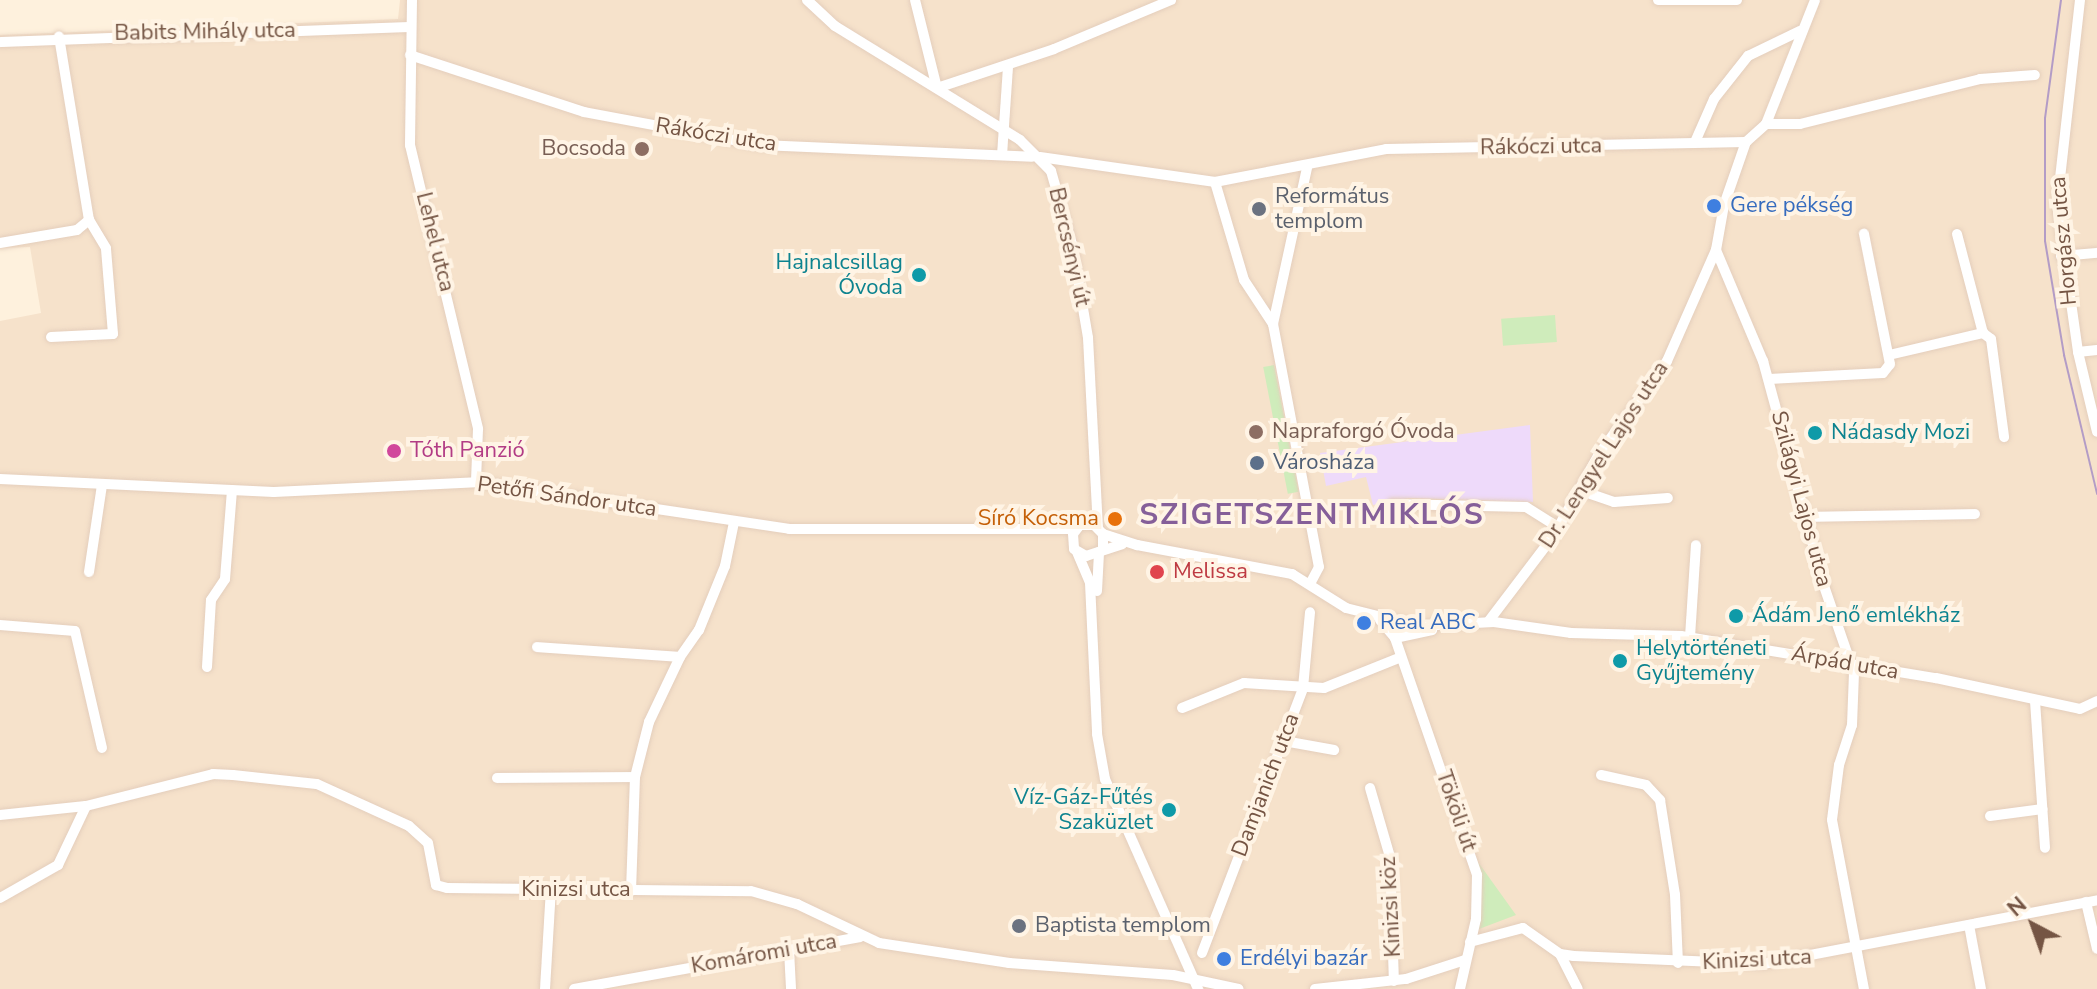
<!DOCTYPE html>
<html>
<head>
<meta charset="utf-8">
<style>
	body { margin:0 }
	#map { position:relative; width:2097px; height:989px; overflow:hidden; background:#fef1dd; font-family:"Nunito Sans",sans-serif }
	div>[style] { position:absolute }
	[style*='--x'] { left:calc(var(--x)*1px); top:calc(var(--y)*1px); width:calc(var(--w)*1px); rotate:calc(var(--a)*1deg) }
	.residential>* { inset:0; background:#f6e2cb }
	.education>* { inset:0; background:#eedafa }
	.green>* { inset:0; background:#cfecbb; transform-origin:0 0 }
	.roads { filter:drop-shadow(0 0 2px #e4cebc) drop-shadow(0 0 2px #e4cebc) }
	.minor>* { height:10px; margin:-5px; padding:0 5px; transform-origin:5px; border-radius:5px; background:#fff }
	.tram>* { height:2px; margin:-1px; padding:0 1px; transform-origin:1px; border-radius:1px; background:#b39cc6 }
	.dots>* { width:22px; height:22px; translate:-50% -50%; box-sizing:border-box; border:4px solid #fff4e5; border-radius:50% }
	span { translate:-50% -50%; white-space:nowrap; text-align:center; line-height:1.15; -webkit-text-stroke:8px #fff4e5; paint-order:stroke }
	.street-label { font-size:22px; color:#755544 }
	.education-label { font-size:22px; color:#785e54 }
	.right { translate:-100% -50%; text-align:right }
	.left { translate:0 -50%; text-align:left }
	.worship-label { font-size:22px; color:#5b616d }
	.shop-label { font-size:22px; color:#366cbe }
	.culture-label { font-size:22px; color:#0d838f }
	.hotel-label { font-size:22px; color:#b23c85 }
	.service-label { font-size:22px; color:#4e5e75 }
	.food-label { font-size:22px; color:#c56008 }
	.health-label { font-size:22px; color:#be3a42 }
	.district-label { font-size:30px; color:#855f99; font-weight:700; letter-spacing:2px }
	.north { position:absolute; left:1993px; top:885px; width:80px; height:80px; -webkit-text-stroke:6px #fff4e5; paint-order:stroke; rotate:319deg; font-size:22px; font-weight:700; line-height:32px; text-align:center; color:#755544 }
	.north::after { content:''; display:block; margin:auto; width:28px; height:36px; background:#755544; clip-path:polygon(50% 0,100% 100%,50% 72%,0 100%) }
</style>
</head>
<body>
<div id="map">
	<div class="residential">
		<i style="clip-path:polygon(400px 0,2097px 0,2097px 989px,0 989px,0 321px,41px 313px,30px 247px,0 248px,0 35px,398px 19px)"></i>
	</div>
	<div class="education">
		<i style="clip-path:polygon(1530px 425px,1533px 502px,1409px 498px,1373px 505px,1366px 477px,1326px 486px,1320px 453px)"></i>
	</div>
	<div class="green">
		<i style="left:1555px;top:315px;width:27px;height:54px;rotate:86deg"></i>
		<i style="left:1274px;top:365px;width:129px;height:11px;rotate:79deg"></i>
		<i style="clip-path:polygon(1478px 862px,1516px 915px,1479px 929px,1482px 881px)"></i>
	</div>
	<div class="roads">
		<div class="minor">
			<i style="--x:412;--y:0;--w:145;--a:90.8"></i>
			<i style="--x:410;--y:145;--w:292;--a:76.5"></i>
			<i style="--x:478;--y:429;--w:53;--a:92.2"></i>
			<i style="--x:807;--y:0;--w:38;--a:43"></i>
			<i style="--x:835;--y:26;--w:217;--a:31.6"></i>
			<i style="--x:1020;--y:140;--w:44;--a:45"></i>
			<i style="--x:1051;--y:171;--w:76;--a:74"></i>
			<i style="--x:1072;--y:244;--w:95;--a:80.3"></i>
			<i style="--x:1088;--y:338;--w:189;--a:87"></i>
			<i style="--x:915;--y:0;--w:91;--a:76"></i>
			<i style="--x:1658;--y:0;--w:79;--a:0"></i>
			<i style="--x:2080;--y:0;--w:205;--a:96.4"></i>
			<i style="--x:2057;--y:204;--w:149;--a:81.9"></i>
			<i style="--x:2078;--y:352;--w:82;--a:76.6"></i>
			<i style="--x:0;--y:42;--w:411;--a:-2.1"></i>
			<i style="--x:410;--y:55;--w:183;--a:18.1"></i>
			<i style="--x:584;--y:112;--w:180;--a:10.6"></i>
			<i style="--x:761;--y:145;--w:271;--a:2.5"></i>
			<i style="--x:937;--y:88;--w:123;--a:-18.4"></i>
			<i style="--x:1054;--y:49;--w:127;--a:-22.7"></i>
			<i style="--x:1766;--y:124;--w:133;--a:-68.4"></i>
			<i style="--x:1695;--y:142;--w:47;--a:-66.2"></i>
			<i style="--x:1714;--y:99;--w:55;--a:-51.7"></i>
			<i style="--x:1748;--y:56;--w:58;--a:-25.7"></i>
			<i style="--x:1002;--y:155;--w:89;--a:-86.1"></i>
			<i style="--x:1040;--y:157;--w:177;--a:8.1"></i>
			<i style="--x:1215;--y:182;--w:174;--a:-10.9"></i>
			<i style="--x:1386;--y:149;--w:360;--a:-1.1"></i>
			<i style="--x:1746;--y:142;--w:27;--a:-42"></i>
			<i style="--x:1766;--y:124;--w:34;--a:0"></i>
			<i style="--x:1800;--y:124;--w:186;--a:-14"></i>
			<i style="--x:1980;--y:79;--w:55;--a:-4.2"></i>
			<i style="--x:1215;--y:182;--w:102;--a:73.5"></i>
			<i style="--x:1244;--y:280;--w:53;--a:56.6"></i>
			<i style="--x:1273;--y:324;--w:247;--a:79.3"></i>
			<i style="--x:1319;--y:567;--w:19;--a:118"></i>
			<i style="--x:1957;--y:234;--w:102;--a:75.3"></i>
			<i style="--x:1983;--y:333;--w:10;--a:37"></i>
			<i style="--x:1991;--y:339;--w:99;--a:82.4"></i>
			<i style="--x:0;--y:243;--w:78;--a:-9.6"></i>
			<i style="--x:77;--y:230;--w:16;--a:-40"></i>
			<i style="--x:89;--y:220;--w:186;--a:-99.3"></i>
			<i style="--x:1716;--y:250;--w:121;--a:67.1"></i>
			<i style="--x:1763;--y:361;--w:233;--a:74.8"></i>
			<i style="--x:1824;--y:586;--w:92;--a:71"></i>
			<i style="--x:1854;--y:673;--w:52;--a:92.2"></i>
			<i style="--x:1852;--y:725;--w:42;--a:108"></i>
			<i style="--x:1839;--y:765;--w:55;--a:97.3"></i>
			<i style="--x:1832;--y:820;--w:172;--a:79.3"></i>
			<i style="--x:2061;--y:256;--w:36;--a:-5"></i>
			<i style="--x:1273;--y:324;--w:160;--a:-77.7"></i>
			<i style="--x:51;--y:337;--w:62;--a:-2.8"></i>
			<i style="--x:113;--y:334;--w:86;--a:-94.7"></i>
			<i style="--x:106;--y:248;--w:33;--a:-121"></i>
			<i style="--x:2078;--y:352;--w:19;--a:-6"></i>
			<i style="--x:1889;--y:355;--w:97;--a:-13.2"></i>
			<i style="--x:1769;--y:379;--w:114;--a:-3"></i>
			<i style="--x:1883;--y:373;--w:11;--a:-52"></i>
			<i style="--x:1890;--y:364;--w:133;--a:-101.3"></i>
			<i style="--x:0;--y:479;--w:274;--a:2.7"></i>
			<i style="--x:274;--y:492;--w:202;--a:-2.8"></i>
			<i style="--x:476;--y:482;--w:317;--a:8.5"></i>
			<i style="--x:789;--y:529;--w:287;--a:0"></i>
			<i style="--x:1579;--y:490;--w:37;--a:19"></i>
			<i style="--x:1614;--y:502;--w:54;--a:-4.2"></i>
			<i style="--x:1392;--y:504;--w:134;--a:1.3"></i>
			<i style="--x:1526;--y:507;--w:38;--a:32"></i>
			<i style="--x:1806;--y:517;--w:169;--a:-1"></i>
			<i style="--x:1103;--y:534;--w:36;--a:18"></i>
			<i style="--x:1137;--y:545;--w:158;--a:10.6"></i>
			<i style="--x:1292;--y:574;--w:64;--a:32.2"></i>
			<i style="--x:1346;--y:608;--w:73;--a:14.2"></i>
			<i style="--x:1417;--y:626;--w:77;--a:-3"></i>
			<i style="--x:1494;--y:622;--w:78;--a:8.1"></i>
			<i style="--x:1571;--y:633;--w:110;--a:1.6"></i>
			<i style="--x:1681;--y:636;--w:258;--a:9.4"></i>
			<i style="--x:1936;--y:678;--w:147;--a:12.1"></i>
			<i style="--x:2080;--y:709;--w:19;--a:-25"></i>
			<i style="--x:1103;--y:547;--w:13;--a:-90"></i>
			<i style="--x:1103;--y:534;--w:13;--a:-135"></i>
			<i style="--x:1094;--y:525;--w:14;--a:180"></i>
			<i style="--x:1080;--y:525;--w:11;--a:128"></i>
			<i style="--x:1073;--y:534;--w:15;--a:86"></i>
			<i style="--x:1074;--y:549;--w:14;--a:30"></i>
			<i style="--x:1086;--y:556;--w:38;--a:-18"></i>
			<i style="--x:1077;--y:552;--w:34;--a:67"></i>
			<i style="--x:1090;--y:583;--w:151;--a:87.3"></i>
			<i style="--x:1097;--y:734;--w:46;--a:79.9"></i>
			<i style="--x:1105;--y:779;--w:230;--a:66.1"></i>
			<i style="--x:89;--y:572;--w:88;--a:-81.5"></i>
			<i style="--x:1097;--y:591;--w:39;--a:-87"></i>
			<i style="--x:1380;--y:620;--w:23;--a:50"></i>
			<i style="--x:1395;--y:638;--w:251;--a:70.9"></i>
			<i style="--x:1477;--y:875;--w:44;--a:91.3"></i>
			<i style="--x:1476;--y:919;--w:72;--a:102.9"></i>
			<i style="--x:1488;--y:622;--w:109;--a:-52.8"></i>
			<i style="--x:1554;--y:535;--w:93;--a:-60.9"></i>
			<i style="--x:1599;--y:454;--w:115;--a:-53.8"></i>
			<i style="--x:1667;--y:361;--w:121;--a:-66.2"></i>
			<i style="--x:1716;--y:250;--w:46;--a:-79.9"></i>
			<i style="--x:1724;--y:205;--w:67;--a:-70.8"></i>
			<i style="--x:0;--y:625;--w:75;--a:4.6"></i>
			<i style="--x:75;--y:631;--w:120;--a:77"></i>
			<i style="--x:1690;--y:637;--w:92;--a:-86.3"></i>
			<i style="--x:1395;--y:638;--w:38;--a:-12"></i>
			<i style="--x:537;--y:647;--w:143;--a:4"></i>
			<i style="--x:207;--y:667;--w:67;--a:-86.6"></i>
			<i style="--x:211;--y:600;--w:25;--a:-56"></i>
			<i style="--x:225;--y:579;--w:89;--a:-85.5"></i>
			<i style="--x:2035;--y:701;--w:147;--a:86.1"></i>
			<i style="--x:1182;--y:708;--w:67;--a:-22"></i>
			<i style="--x:1244;--y:683;--w:80;--a:3.6"></i>
			<i style="--x:1324;--y:688;--w:83;--a:-21.9"></i>
			<i style="--x:1284;--y:741;--w:51;--a:10.2"></i>
			<i style="--x:1601;--y:775;--w:46;--a:12.5"></i>
			<i style="--x:1646;--y:785;--w:21;--a:47"></i>
			<i style="--x:1660;--y:800;--w:96;--a:81"></i>
			<i style="--x:1675;--y:895;--w:68;--a:87.5"></i>
			<i style="--x:497;--y:778;--w:138;--a:-0.4"></i>
			<i style="--x:1370;--y:788;--w:72;--a:73.8"></i>
			<i style="--x:1390;--y:857;--w:124;--a:88.2"></i>
			<i style="--x:0;--y:815;--w:86;--a:-6"></i>
			<i style="--x:1990;--y:816;--w:53;--a:-7.5"></i>
			<i style="--x:631;--y:891;--w:114;--a:-88"></i>
			<i style="--x:635;--y:777;--w:57;--a:-75.7"></i>
			<i style="--x:649;--y:722;--w:72;--a:-64.5"></i>
			<i style="--x:680;--y:657;--w:33;--a:-55"></i>
			<i style="--x:699;--y:630;--w:69;--a:-67.9"></i>
			<i style="--x:725;--y:566;--w:45;--a:-78.4"></i>
			<i style="--x:0;--y:898;--w:67;--a:-29.6"></i>
			<i style="--x:58;--y:865;--w:65;--a:-64.6"></i>
			<i style="--x:86;--y:806;--w:131;--a:-14.1"></i>
			<i style="--x:213;--y:774;--w:20;--a:3"></i>
			<i style="--x:233;--y:775;--w:84;--a:6.1"></i>
			<i style="--x:317;--y:784;--w:101;--a:24.5"></i>
			<i style="--x:409;--y:826;--w:25;--a:42"></i>
			<i style="--x:428;--y:843;--w:43;--a:79.2"></i>
			<i style="--x:436;--y:885;--w:11;--a:15"></i>
			<i style="--x:447;--y:888;--w:304;--a:0.6"></i>
			<i style="--x:751;--y:891;--w:48;--a:15.8"></i>
			<i style="--x:797;--y:904;--w:91;--a:25.4"></i>
			<i style="--x:879;--y:943;--w:132;--a:8.7"></i>
			<i style="--x:1009;--y:963;--w:164;--a:4.2"></i>
			<i style="--x:1173;--y:975;--w:67;--a:12"></i>
			<i style="--x:2086;--y:902;--w:48;--a:76.8"></i>
			<i style="--x:1969;--y:925;--w:65;--a:79.4"></i>
			<i style="--x:1470;--y:942;--w:55;--a:-14.8"></i>
			<i style="--x:1523;--y:928;--w:45;--a:35.1"></i>
			<i style="--x:1560;--y:954;--w:14;--a:8"></i>
			<i style="--x:1574;--y:956;--w:189;--a:2.4"></i>
			<i style="--x:1763;--y:964;--w:340;--a:-10.8"></i>
			<i style="--x:789;--y:950;--w:39;--a:87"></i>
			<i style="--x:1202;--y:953;--w:284;--a:-69.1"></i>
			<i style="--x:1303;--y:688;--w:76;--a:-84.7"></i>
			<i style="--x:1560;--y:954;--w:39;--a:63"></i>
			<i style="--x:545;--y:989;--w:100;--a:-86.6"></i>
			<i style="--x:574;--y:989;--w:291;--a:-10.3"></i>
			<i style="--x:1315;--y:989;--w:92;--a:-6.3"></i>
			<i style="--x:1406;--y:979;--w:62;--a:-17.9"></i>
		</div>
	</div>
	<div class="tram">
		<i style="--x:2061;--y:0;--w:119;--a:97.7"></i>
		<i style="--x:2045;--y:118;--w:123;--a:90"></i>
		<i style="--x:2045;--y:241;--w:116;--a:80.5"></i>
		<i style="--x:2064;--y:355;--w:143;--a:76.6"></i>
	</div>
	<div class="dots">
		<i style="left:642px;top:149px;background:#8d6e63"></i>
		<i style="left:1714px;top:206px;background:#3f7fe0"></i>
		<i style="left:1259px;top:209px;background:#6b7280"></i>
		<i style="left:919px;top:275px;background:#0f9aa8"></i>
		<i style="left:1256px;top:432px;background:#8d6e63"></i>
		<i style="left:1815px;top:433px;background:#0f9aa8"></i>
		<i style="left:394px;top:451px;background:#d1479c"></i>
		<i style="left:1257px;top:463px;background:#5c6f8a"></i>
		<i style="left:1115px;top:519px;background:#e8710a"></i>
		<i style="left:1157px;top:572px;background:#e0444e"></i>
		<i style="left:1736px;top:616px;background:#0f9aa8"></i>
		<i style="left:1364px;top:623px;background:#3f7fe0"></i>
		<i style="left:1620px;top:661px;background:#0f9aa8"></i>
		<i style="left:1169px;top:810px;background:#0f9aa8"></i>
		<i style="left:1019px;top:926px;background:#6b7280"></i>
		<i style="left:1224px;top:959px;background:#3f7fe0"></i>
	</div>
	<div class="street-label">
		<span style="left:205px;top:32px;rotate:-1deg">Babits Mihály utca</span>
		<span style="left:716px;top:135px;rotate:9deg">Rákóczi utca</span>
		<span style="left:1541px;top:147px;rotate:-1deg">Rákóczi utca</span>
		<span style="left:2064px;top:241px;rotate:-95deg">Horgász utca</span>
		<span style="left:435px;top:242px;rotate:76deg">Lehel utca</span>
		<span style="left:1069px;top:247px;rotate:77deg">Bercsényi út</span>
		<span style="left:1604px;top:455px;rotate:-57deg">Dr. Lengyel Lajos utca</span>
		<span style="left:567px;top:497px;rotate:8deg">Petőfi Sándor utca</span>
		<span style="left:1801px;top:499px;rotate:75deg">Szilágyi Lajos utca</span>
		<span style="left:1845px;top:663px;rotate:10deg">Árpád utca</span>
		<span style="left:1266px;top:785px;rotate:-69deg">Damjanich utca</span>
		<span style="left:1456px;top:811px;rotate:71deg">Tököli út</span>
		<span style="left:576px;top:890px">Kinizsi utca</span>
		<span style="left:1391px;top:907px;rotate:-93deg">Kinizsi köz</span>
		<span style="left:764px;top:954px;rotate:-10deg">Komáromi utca</span>
		<span style="left:1757px;top:960px;rotate:-3deg">Kinizsi utca</span>
	</div>
	<div class="education-label">
		<span class="right" style="left:626px;top:149px">Bocsoda</span>
		<span class="left" style="left:1272px;top:432px">Napraforgó Óvoda</span>
	</div>
	<div class="worship-label">
		<span class="left" style="left:1275px;top:209px">Református<br>templom</span>
		<span class="left" style="left:1035px;top:926px">Baptista templom</span>
	</div>
	<div class="shop-label">
		<span class="left" style="left:1730px;top:206px">Gere pékség</span>
		<span class="left" style="left:1380px;top:623px">Real ABC</span>
		<span class="left" style="left:1240px;top:959px">Erdélyi bazár</span>
	</div>
	<div class="culture-label">
		<span class="right" style="left:903px;top:275px">Hajnalcsillag<br>Óvoda</span>
		<span class="left" style="left:1831px;top:433px">Nádasdy Mozi</span>
		<span class="left" style="left:1752px;top:616px">Ádám Jenő emlékház</span>
		<span class="left" style="left:1636px;top:661px">Helytörténeti<br>Gyűjtemény</span>
		<span class="right" style="left:1153px;top:810px">Víz-Gáz-Fűtés<br>Szaküzlet</span>
	</div>
	<div class="hotel-label">
		<span class="left" style="left:410px;top:451px">Tóth Panzió</span>
	</div>
	<div class="service-label">
		<span class="left" style="left:1273px;top:463px">Városháza</span>
	</div>
	<div class="food-label">
		<span class="right" style="left:1099px;top:519px">Síró Kocsma</span>
	</div>
	<div class="health-label">
		<span class="left" style="left:1173px;top:572px">Melissa</span>
	</div>
	<div class="district-label">
		<span style="left:1312px;top:515px">SZIGETSZENTMIKLÓS</span>
	</div>
	<div class="north">N</div>
</div>
</body>
</html>
